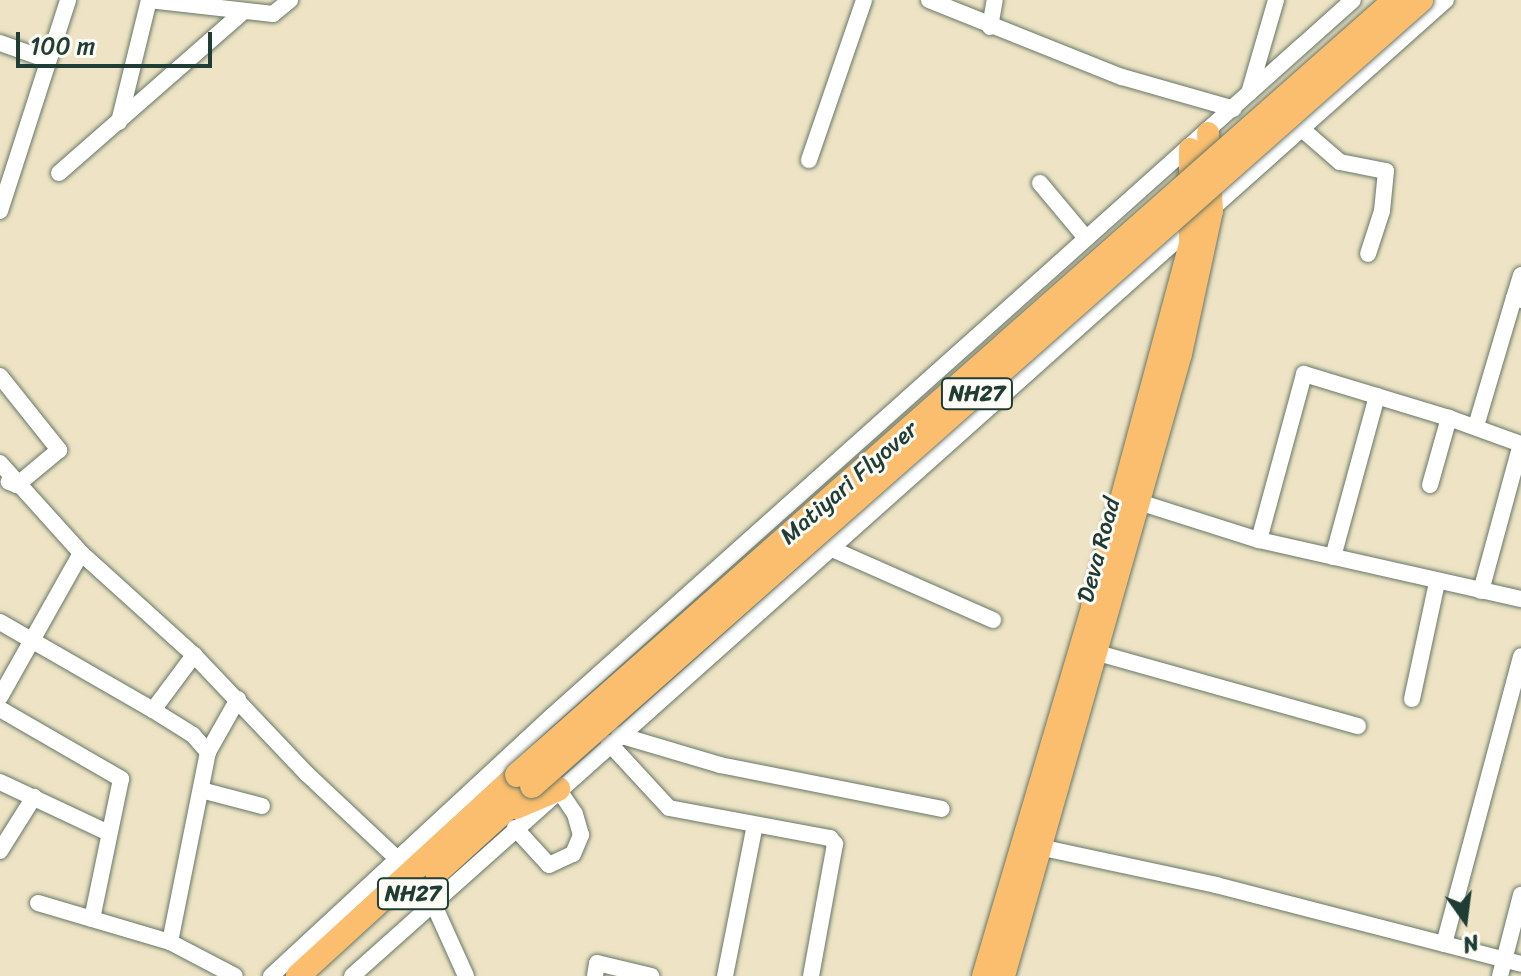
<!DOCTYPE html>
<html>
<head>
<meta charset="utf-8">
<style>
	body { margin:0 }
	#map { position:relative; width:1521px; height:976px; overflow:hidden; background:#eee4c5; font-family:Sriracha,sans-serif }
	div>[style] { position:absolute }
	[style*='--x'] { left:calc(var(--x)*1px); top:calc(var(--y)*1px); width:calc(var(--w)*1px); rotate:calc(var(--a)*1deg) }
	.roads { filter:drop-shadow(0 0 2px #677767) drop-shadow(0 0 2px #677767) }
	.minor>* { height:16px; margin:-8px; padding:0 8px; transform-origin:8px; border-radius:8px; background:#fff }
	.major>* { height:22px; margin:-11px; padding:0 11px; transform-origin:11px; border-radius:11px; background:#fabe6e }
	.highway>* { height:24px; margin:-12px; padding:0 12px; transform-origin:12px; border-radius:12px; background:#fabe6e }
	.bridges { filter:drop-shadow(0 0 2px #677767) drop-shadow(0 0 2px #677767) }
	.highway-bridge>* { height:24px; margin:-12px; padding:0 12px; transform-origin:12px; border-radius:12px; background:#fabe6e }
	span { translate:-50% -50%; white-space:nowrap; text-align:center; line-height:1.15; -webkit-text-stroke:6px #fdfcf7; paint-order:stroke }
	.shield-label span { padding:2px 6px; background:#fdfcf7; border:2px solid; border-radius:6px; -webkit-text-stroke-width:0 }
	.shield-label { font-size:22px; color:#1f3d34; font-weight:700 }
	.street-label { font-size:24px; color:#1f3d34 }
	.north { position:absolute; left:1425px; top:880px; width:80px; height:80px; -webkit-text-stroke:6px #fdfcf7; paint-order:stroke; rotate:166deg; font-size:22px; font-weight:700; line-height:32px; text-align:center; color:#1f3d34 }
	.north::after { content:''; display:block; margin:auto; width:28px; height:36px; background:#1f3d34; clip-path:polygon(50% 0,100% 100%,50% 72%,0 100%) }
	.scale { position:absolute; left:16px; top:32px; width:196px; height:36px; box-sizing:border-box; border:4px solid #1f3d34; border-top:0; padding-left:10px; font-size:24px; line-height:28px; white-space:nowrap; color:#1f3d34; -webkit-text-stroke:6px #fdfcf7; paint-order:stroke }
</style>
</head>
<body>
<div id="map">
	<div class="roads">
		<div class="minor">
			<i style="--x:149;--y:0;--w:125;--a:6.4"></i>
			<i style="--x:273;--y:14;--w:22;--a:-39"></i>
			<i style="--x:929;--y:0;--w:208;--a:21.8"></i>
			<i style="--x:1122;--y:77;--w:116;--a:15.9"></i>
			<i style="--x:990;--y:27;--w:27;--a:-80"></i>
			<i style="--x:0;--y:43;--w:51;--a:19.5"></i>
			<i style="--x:1249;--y:93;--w:97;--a:-73.8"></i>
			<i style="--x:119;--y:122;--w:126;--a:-76.2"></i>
			<i style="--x:1303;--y:130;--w:49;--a:40.9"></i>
			<i style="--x:1340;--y:162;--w:47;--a:11.1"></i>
			<i style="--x:1386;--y:171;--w:40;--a:95.7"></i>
			<i style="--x:1382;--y:211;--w:45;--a:108"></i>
			<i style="--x:809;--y:160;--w:169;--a:-71"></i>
			<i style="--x:59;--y:173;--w:246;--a:-41.2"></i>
			<i style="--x:1040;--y:183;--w:72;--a:50.1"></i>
			<i style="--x:0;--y:211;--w:222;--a:-72.1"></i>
			<i style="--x:1514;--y:298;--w:24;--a:-73"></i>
			<i style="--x:0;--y:376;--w:95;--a:51.4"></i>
			<i style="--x:59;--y:450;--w:55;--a:140.2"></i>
			<i style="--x:17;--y:485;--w:9;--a:-159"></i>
			<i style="--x:1476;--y:426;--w:134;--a:-73.5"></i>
			<i style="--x:1514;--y:298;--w:7;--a:16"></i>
			<i style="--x:0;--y:463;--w:121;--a:48"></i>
			<i style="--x:81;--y:553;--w:152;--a:42.1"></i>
			<i style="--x:194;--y:655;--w:164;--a:46.5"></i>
			<i style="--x:307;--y:774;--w:134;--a:43.2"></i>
			<i style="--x:1430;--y:485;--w:70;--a:-74.2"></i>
			<i style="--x:1449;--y:418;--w:77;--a:19.9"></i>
			<i style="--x:1139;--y:502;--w:126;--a:17.6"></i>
			<i style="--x:1259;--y:540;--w:269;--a:12.7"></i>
			<i style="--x:1259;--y:540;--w:172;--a:-74.8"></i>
			<i style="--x:1304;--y:374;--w:152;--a:16.9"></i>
			<i style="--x:832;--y:549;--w:176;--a:23.8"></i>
			<i style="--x:1333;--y:557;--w:167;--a:-74.7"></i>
			<i style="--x:1481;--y:591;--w:152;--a:-74.8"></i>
			<i style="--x:0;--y:622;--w:177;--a:29.9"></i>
			<i style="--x:153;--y:710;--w:47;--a:32"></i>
			<i style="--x:193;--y:735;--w:23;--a:49"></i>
			<i style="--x:1098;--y:653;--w:270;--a:15.7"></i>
			<i style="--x:0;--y:697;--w:165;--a:-60.6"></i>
			<i style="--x:1412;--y:699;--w:120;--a:-77.9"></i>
			<i style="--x:0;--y:709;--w:140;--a:30"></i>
			<i style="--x:121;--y:779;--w:143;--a:101.7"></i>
			<i style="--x:153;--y:710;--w:69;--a:-53.3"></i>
			<i style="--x:619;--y:735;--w:105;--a:16.5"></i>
			<i style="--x:720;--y:765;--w:226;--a:11.2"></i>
			<i style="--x:609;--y:743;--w:88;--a:47.3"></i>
			<i style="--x:669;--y:808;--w:164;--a:10.6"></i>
			<i style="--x:830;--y:838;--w:8;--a:50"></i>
			<i style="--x:835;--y:844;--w:134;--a:100.3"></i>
			<i style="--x:0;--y:782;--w:120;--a:25.1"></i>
			<i style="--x:201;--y:790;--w:63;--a:14.7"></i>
			<i style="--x:515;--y:828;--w:50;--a:47.4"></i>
			<i style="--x:549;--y:865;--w:26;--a:-25"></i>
			<i style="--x:573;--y:854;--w:21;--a:-67"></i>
			<i style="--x:581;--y:835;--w:22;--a:-106"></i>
			<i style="--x:575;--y:814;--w:30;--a:-124"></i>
			<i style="--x:1044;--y:848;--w:176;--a:12.1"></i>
			<i style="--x:1216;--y:885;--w:315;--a:14.5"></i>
			<i style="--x:0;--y:851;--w:64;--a:-57.8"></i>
			<i style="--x:38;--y:903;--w:138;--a:16.5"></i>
			<i style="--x:170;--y:942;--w:73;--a:27.6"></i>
			<i style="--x:433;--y:903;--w:80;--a:65.7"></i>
			<i style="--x:170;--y:942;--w:194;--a:-78.7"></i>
			<i style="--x:208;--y:752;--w:61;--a:-60.5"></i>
			<i style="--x:1444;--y:944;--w:298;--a:-75"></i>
			<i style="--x:271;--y:976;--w:383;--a:-42.8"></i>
			<i style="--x:552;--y:716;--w:1074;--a:-41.79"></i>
			<i style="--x:352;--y:976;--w:1466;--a:-41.74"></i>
			<i style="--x:595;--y:976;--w:13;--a:-81"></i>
			<i style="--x:597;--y:963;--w:56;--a:13.5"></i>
			<i style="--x:725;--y:976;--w:154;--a:-78.8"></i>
			<i style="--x:1500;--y:976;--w:84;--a:-75.5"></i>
		</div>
		<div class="major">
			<i style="--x:983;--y:976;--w:385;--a:-73.5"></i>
			<i style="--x:1092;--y:607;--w:377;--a:-74.9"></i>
			<i style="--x:1190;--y:243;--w:94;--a:-90"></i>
			<i style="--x:1004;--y:976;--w:647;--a:-74.12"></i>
			<i style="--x:1181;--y:354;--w:146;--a:-77.8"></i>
			<i style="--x:1212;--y:211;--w:78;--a:-92.9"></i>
		</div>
		<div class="highway">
			<i style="--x:516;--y:807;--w:46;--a:-23.2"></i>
			<i style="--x:437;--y:872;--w:128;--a:-42.2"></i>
			<i style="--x:298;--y:976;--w:297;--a:-42.5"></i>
		</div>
	</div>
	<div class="bridges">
		<div class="highway-bridge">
			<i style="--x:517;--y:775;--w:1171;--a:-41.43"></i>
			<i style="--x:532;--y:786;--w:1187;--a:-41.48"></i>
		</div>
	</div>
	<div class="shield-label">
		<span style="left:977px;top:394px">NH27</span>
		<span style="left:413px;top:894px">NH27</span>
	</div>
	<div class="street-label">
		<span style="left:849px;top:483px;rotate:-41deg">Matiyari Flyover</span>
		<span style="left:1099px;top:550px;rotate:-75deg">Deva Road</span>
	</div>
	<div class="north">N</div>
	<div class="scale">100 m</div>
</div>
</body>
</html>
